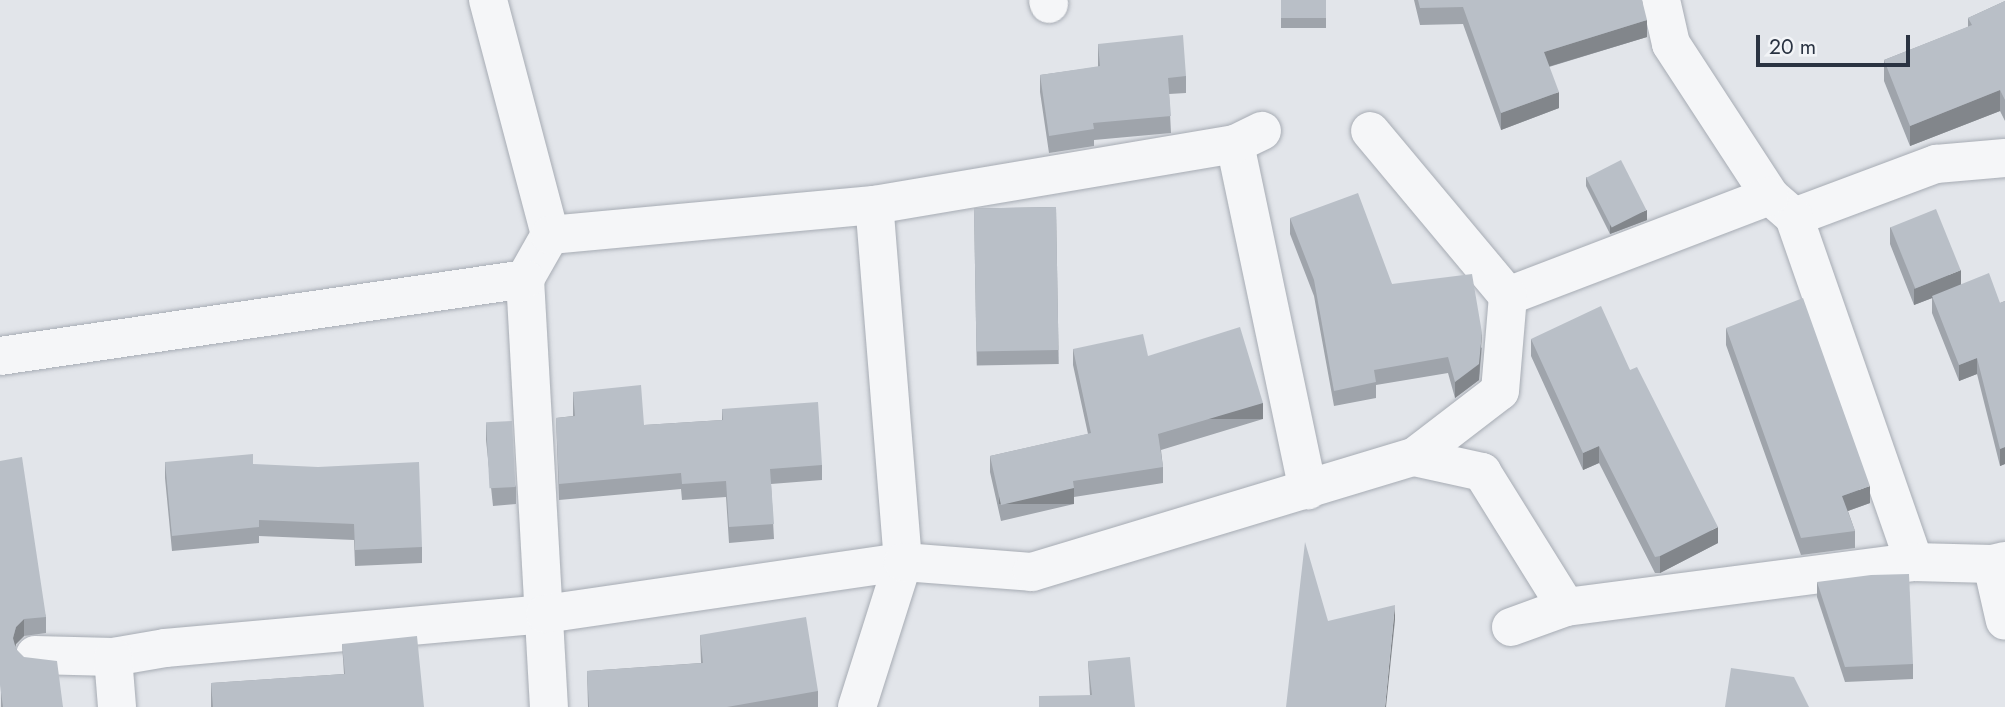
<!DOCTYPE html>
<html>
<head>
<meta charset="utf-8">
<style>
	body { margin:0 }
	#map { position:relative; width:2005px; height:707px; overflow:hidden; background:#e2e5ea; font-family:Jost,sans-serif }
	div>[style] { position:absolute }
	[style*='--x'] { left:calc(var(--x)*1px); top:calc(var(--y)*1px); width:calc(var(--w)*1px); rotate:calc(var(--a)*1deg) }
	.roads { filter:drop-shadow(0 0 2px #a7acb4) drop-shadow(0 0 2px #a7acb4) }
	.minor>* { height:38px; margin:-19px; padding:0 19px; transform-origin:19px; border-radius:19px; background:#f5f6f8 }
	.wall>* { inset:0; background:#9fa4ab; transform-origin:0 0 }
	.shaded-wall>* { inset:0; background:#82868b; transform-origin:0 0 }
	.building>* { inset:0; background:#b9bfc7; transform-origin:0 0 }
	span { translate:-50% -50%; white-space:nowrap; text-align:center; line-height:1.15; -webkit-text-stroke:6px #f2f4f7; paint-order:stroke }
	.scale { position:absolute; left:1756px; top:35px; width:154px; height:32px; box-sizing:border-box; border:4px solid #2a3342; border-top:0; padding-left:9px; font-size:21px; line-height:24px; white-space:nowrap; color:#2a3342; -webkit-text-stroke:5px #f2f4f7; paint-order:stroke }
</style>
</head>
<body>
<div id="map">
	<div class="roads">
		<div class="minor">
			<i style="--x:488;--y:0;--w:243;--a:75.2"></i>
			<i style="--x:550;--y:235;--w:51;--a:119.6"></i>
			<i style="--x:525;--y:279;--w:429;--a:86.8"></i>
			<i style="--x:1048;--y:0;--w:4;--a:76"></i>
			<i style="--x:1661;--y:0;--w:45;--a:77.2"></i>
			<i style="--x:1671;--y:44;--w:181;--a:56.9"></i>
			<i style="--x:1770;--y:196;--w:32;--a:41"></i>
			<i style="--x:1794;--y:217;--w:152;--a:-20.5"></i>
			<i style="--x:1936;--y:164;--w:69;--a:-5"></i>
			<i style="--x:1235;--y:144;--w:354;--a:78.1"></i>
			<i style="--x:1794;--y:217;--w:365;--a:70.8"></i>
			<i style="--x:550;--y:235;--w:325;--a:-5.3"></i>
			<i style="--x:874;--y:205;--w:366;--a:-9.6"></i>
			<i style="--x:1235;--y:144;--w:30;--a:-26"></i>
			<i style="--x:1508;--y:296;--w:280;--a:-20.9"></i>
			<i style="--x:0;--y:356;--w:531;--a:-8.34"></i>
			<i style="--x:1414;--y:457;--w:70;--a:12.4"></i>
			<i style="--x:1482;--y:472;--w:159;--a:58.1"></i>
			<i style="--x:1992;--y:564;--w:58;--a:77.2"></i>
			<i style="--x:1511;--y:627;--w:59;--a:-20"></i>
			<i style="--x:1566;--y:607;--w:351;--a:-7.4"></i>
			<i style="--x:1914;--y:562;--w:78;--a:1.5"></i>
			<i style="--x:1992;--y:564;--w:13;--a:-13"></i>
			<i style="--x:35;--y:655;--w:78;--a:1.5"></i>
			<i style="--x:113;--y:657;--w:53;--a:-9.8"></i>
			<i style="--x:165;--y:648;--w:382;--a:-5.1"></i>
			<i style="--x:545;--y:614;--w:362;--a:-8.3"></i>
			<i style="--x:903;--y:562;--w:358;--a:-94.6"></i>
			<i style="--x:113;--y:657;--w:50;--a:85.4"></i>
			<i style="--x:857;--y:707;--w:152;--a:-72.4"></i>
			<i style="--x:903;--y:562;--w:129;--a:4.4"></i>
			<i style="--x:1032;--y:572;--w:399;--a:-16.8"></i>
			<i style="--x:1414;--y:457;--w:108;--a:-37.5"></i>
			<i style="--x:1500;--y:391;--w:95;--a:-85.2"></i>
			<i style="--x:1508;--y:296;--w:215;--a:-129.9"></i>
		</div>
	</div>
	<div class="wall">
		<i style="left:1281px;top:0;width:45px;height:28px"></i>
		<i style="clip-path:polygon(1414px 0,1642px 0,1647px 37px,1549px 67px,1559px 108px,1501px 130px,1463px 24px,1420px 25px)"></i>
		<i style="clip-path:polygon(2005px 1px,2005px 121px,2000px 111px,1910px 146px,1884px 81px,1884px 60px,1968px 27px,1968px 18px)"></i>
		<i style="clip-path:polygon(1098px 44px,1186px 76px,1186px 93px,1169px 94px,1171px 133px,1094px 140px,1094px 146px,1049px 153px,1040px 92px,1040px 75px,1098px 67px)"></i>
		<i style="clip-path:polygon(1586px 177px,1647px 220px,1610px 234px,1586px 186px)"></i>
		<i style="left:1056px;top:207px;width:157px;height:82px;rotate:89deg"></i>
		<i style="clip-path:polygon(1290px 218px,1392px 284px,1482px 348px,1479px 380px,1455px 398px,1448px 373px,1376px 385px,1376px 398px,1334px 406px,1314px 296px,1290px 234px)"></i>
		<i style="clip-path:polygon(1890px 227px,1961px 285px,2000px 303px,2005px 301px,2005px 464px,2000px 466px,1977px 374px,1959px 381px,1932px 313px,1932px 298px,1914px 305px,1890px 244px)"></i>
		<i style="clip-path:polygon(1726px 328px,1870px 503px,1848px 511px,1855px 531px,1855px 548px,1801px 555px,1726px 345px)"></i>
		<i style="clip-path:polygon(1531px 339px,1630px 370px,1718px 543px,1660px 573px,1655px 573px,1599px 463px,1583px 470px,1531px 356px)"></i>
		<i style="clip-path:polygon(1073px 349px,1148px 356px,1263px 419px,1161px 450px,1163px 467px,1163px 483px,1074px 497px,1074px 504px,1001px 521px,990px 472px,990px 456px,1088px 434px,1073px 365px)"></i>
		<i style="clip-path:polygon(573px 392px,644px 425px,722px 420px,722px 409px,822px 465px,822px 480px,771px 484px,774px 539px,729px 543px,726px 497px,682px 500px,681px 489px,559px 500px,556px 418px,573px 416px)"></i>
		<i style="clip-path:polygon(486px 423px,516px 487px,516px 504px,493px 506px,486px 440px)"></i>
		<i style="clip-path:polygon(0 461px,46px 617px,46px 633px,24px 636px,16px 644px,15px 647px,16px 649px,63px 707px,1px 707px)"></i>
		<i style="clip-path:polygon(165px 462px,253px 464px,422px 547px,422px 563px,355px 566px,354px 540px,259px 536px,259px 543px,172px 551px,165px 478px)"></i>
		<i style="clip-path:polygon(1817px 582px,1913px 664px,1913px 679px,1845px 682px,1817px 597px)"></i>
		<i style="clip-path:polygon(700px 635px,818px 691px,818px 707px,588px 707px,587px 671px,701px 663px)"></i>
		<i style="clip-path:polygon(342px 644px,424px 707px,211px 707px,211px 683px,344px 674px)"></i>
		<i style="clip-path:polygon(1088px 661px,1135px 707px,1090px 695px)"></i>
	</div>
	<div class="shaded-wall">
		<i style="clip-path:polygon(1647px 20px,1647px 37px,1544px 68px,1544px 52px)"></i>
		<i style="clip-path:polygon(2000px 90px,2000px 111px,1910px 146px,1910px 126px)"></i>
		<i style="clip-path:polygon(1559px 92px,1559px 108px,1501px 130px,1501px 113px)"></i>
		<i style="clip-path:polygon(1647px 210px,1647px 220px,1610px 234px,1610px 224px)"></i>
		<i style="clip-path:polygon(1961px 270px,1961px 287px,1914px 305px,1914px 289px)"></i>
		<i style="clip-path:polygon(1482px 333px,1479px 380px,1455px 398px,1455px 382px)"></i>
		<i style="clip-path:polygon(1977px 358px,1977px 374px,1959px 381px,1959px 365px)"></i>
		<i style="left:1263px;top:403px;width:16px;height:109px;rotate:90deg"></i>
		<i style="clip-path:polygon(1599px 446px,1599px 463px,1583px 470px,1583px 453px)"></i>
		<i style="clip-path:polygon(2005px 447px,2005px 464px,2000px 466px,2000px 449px)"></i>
		<i style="clip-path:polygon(1870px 486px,1870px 503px,1842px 513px,1842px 496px)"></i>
		<i style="left:1074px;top:488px;width:16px;height:75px;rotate:90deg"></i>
		<i style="clip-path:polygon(1718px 527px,1718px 543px,1660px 573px,1660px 556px)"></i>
		<i style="clip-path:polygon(1395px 605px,1395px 620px,1386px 707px,1385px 707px)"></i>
		<i style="clip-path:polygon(24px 619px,24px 636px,16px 644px,13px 655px,13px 638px,16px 627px)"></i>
	</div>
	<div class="building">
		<i style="left:1281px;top:0;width:45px;height:18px"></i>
		<i style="clip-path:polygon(1418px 0,1642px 0,1647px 20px,1544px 52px,1559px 92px,1501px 113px,1463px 7px,1420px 8px)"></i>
		<i style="clip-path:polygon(2005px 1px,2005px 100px,2000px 90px,1910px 126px,1884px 60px,1972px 25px,1968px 18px)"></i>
		<i style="clip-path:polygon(1183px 35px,1186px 76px,1168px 78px,1171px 116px,1093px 123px,1094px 129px,1049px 136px,1040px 75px,1100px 66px,1098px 44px)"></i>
		<i style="left:1621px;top:160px;width:56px;height:39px;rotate:63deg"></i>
		<i style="clip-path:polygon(1358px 193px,1392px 284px,1472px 274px,1482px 333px,1479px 364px,1455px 382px,1448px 357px,1374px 370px,1376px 382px,1334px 391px,1314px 280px,1290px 218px)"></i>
		<i style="left:1056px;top:207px;width:143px;height:82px;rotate:89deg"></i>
		<i style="left:1936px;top:209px;width:66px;height:49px;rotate:68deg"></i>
		<i style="clip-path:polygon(1989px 273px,2000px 303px,2005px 301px,2005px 447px,2000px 449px,1977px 358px,1959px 365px,1932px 296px)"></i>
		<i style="clip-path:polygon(1803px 298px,1870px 486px,1842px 496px,1855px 531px,1801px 538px,1726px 328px)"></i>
		<i style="clip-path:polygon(1601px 306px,1630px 370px,1637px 367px,1718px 527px,1660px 556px,1655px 557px,1599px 446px,1583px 453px,1531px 339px)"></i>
		<i style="clip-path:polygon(1240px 327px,1263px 403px,1158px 434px,1163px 467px,1073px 481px,1074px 488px,1001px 505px,990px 456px,1091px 433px,1073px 349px,1143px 334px,1148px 356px)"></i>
		<i style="clip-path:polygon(641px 385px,644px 425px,723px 420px,722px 409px,818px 402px,822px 465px,770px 469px,774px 524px,729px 527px,726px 481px,682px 484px,681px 473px,559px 484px,556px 418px,575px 416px,573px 392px)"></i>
		<i style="left:512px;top:421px;width:66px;height:26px;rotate:87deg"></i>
		<i style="clip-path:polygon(253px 454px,253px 464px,318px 467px,419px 462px,422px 547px,355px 550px,354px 524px,259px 520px,259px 527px,172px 536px,165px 462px)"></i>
		<i style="clip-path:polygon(22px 457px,46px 617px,24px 619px,16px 627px,13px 638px,16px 649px,24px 657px,57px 661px,63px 707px,3px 707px,0 685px,0 461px)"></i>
		<i style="clip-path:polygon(1305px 542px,1328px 621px,1395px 605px,1385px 707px,1286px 707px)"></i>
		<i style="clip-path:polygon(1909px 574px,1913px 664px,1845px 667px,1817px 582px,1871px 575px)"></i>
		<i style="clip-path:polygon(806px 617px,818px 691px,727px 707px,589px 707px,587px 671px,703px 663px,700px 635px)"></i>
		<i style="clip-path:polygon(417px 636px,424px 707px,213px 707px,211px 683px,345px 674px,342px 644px)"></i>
		<i style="clip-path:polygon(1130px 657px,1135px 707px,1039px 707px,1039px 696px,1092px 695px,1088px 661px)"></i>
		<i style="clip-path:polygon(1731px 668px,1794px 677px,1809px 707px,1725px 707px)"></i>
	</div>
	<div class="scale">20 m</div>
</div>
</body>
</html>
